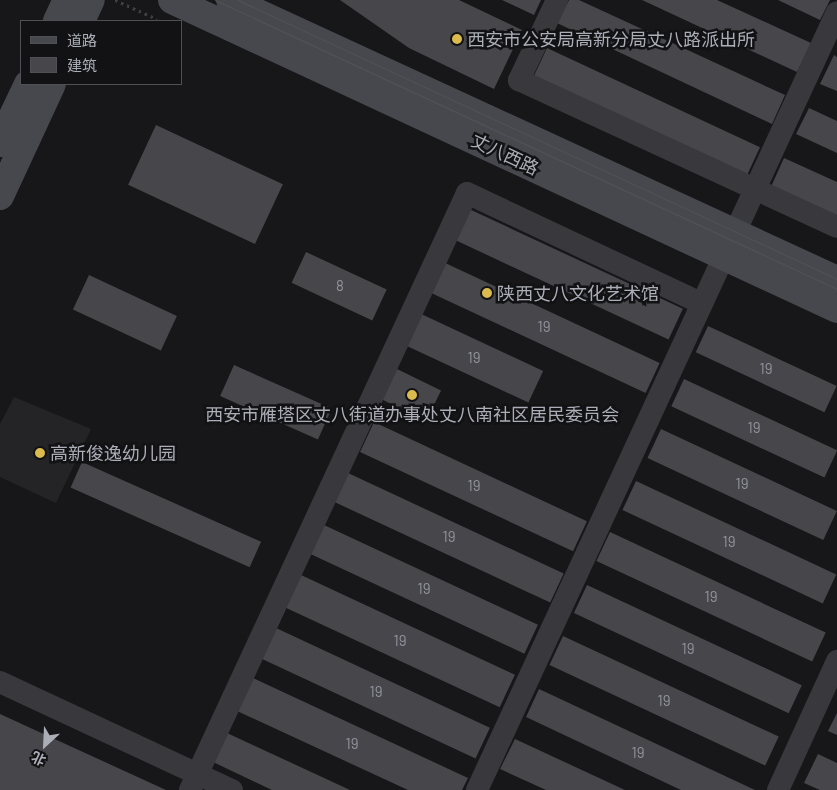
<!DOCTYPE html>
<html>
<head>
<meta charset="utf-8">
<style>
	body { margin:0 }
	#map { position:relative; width:837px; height:790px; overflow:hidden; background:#171719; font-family:Barlow,"Noto Sans SC",sans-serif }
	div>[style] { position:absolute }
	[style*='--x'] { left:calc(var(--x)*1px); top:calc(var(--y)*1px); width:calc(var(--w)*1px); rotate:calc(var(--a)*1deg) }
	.built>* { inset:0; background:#242326 }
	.building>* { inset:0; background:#47474b; transform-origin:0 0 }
	.path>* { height:3px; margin-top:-1.5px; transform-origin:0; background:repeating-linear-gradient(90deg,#3f4044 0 2.5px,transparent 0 6.5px) }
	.minor>* { height:22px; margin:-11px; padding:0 11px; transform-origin:11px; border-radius:11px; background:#39393d }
	.secondary>* { height:28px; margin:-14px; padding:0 14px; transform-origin:14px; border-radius:14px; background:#47484d }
	.tram>* { height:1px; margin:-0.5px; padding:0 0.5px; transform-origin:0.5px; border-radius:0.5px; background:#525358 }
	.dots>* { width:14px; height:14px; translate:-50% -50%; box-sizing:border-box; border:2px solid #121214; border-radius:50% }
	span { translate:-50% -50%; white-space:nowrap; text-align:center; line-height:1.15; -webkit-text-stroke:5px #121214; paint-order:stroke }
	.number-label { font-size:15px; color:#92949c }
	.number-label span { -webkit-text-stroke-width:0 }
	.poi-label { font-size:18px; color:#abadb7 }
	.left { translate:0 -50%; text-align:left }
	.street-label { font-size:18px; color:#abadb7 }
	.legend { position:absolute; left:20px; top:20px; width:162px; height:65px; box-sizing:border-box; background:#121214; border:1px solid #4f5055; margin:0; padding:6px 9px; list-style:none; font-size:15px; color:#abadb7 }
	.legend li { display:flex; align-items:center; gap:10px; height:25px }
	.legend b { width:25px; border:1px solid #4f5055 }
	.north { position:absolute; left:20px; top:720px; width:50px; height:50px; -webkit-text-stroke:4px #121214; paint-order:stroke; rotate:205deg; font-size:14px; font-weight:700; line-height:20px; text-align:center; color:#abadb7 }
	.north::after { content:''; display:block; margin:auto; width:18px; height:22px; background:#abadb7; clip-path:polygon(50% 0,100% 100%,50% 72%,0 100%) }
</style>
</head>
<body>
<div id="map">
	<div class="built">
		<i style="clip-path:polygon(14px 397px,91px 429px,56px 503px,0 477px,0 424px)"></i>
	</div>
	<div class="building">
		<i style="clip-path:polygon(340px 0,459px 0,522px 30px,494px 89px,409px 48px)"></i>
		<i style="clip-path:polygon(502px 0,541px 0,534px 15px)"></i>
		<i style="clip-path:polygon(569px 0,579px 0,785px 95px,772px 124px,557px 23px)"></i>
		<i style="clip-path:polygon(642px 0,717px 0,811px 43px,797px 72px)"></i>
		<i style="clip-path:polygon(778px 0,830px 0,820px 20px)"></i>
		<i style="left:547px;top:48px;width:235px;height:31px;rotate:25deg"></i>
		<i style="clip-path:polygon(834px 55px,837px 57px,837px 91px,820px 84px)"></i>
		<i style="clip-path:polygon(809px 108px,837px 121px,837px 153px,796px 134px)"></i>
		<i style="left:156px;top:125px;width:140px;height:66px;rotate:25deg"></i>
		<i style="clip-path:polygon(784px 158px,837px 182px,837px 219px,770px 189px)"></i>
		<i style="left:469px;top:209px;width:236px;height:34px;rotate:25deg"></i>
		<i style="left:306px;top:252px;width:89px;height:34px;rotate:25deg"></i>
		<i style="left:443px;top:262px;width:239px;height:33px;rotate:25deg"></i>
		<i style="left:89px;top:275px;width:97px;height:38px;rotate:25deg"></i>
		<i style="left:419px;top:313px;width:137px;height:35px;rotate:25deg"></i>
		<i style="left:708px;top:326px;width:142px;height:29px;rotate:25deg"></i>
		<i style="left:234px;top:365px;width:107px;height:34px;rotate:24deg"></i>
		<i style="left:397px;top:369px;width:49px;height:34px;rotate:26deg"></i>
		<i style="left:684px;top:379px;width:169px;height:30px;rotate:25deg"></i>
		<i style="left:374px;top:422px;width:235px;height:33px;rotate:25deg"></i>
		<i style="left:661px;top:429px;width:194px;height:32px;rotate:25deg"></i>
		<i style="left:82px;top:462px;width:196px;height:28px;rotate:24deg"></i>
		<i style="left:348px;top:473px;width:238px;height:32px;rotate:25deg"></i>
		<i style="left:636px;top:481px;width:221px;height:32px;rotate:25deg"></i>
		<i style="left:324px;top:525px;width:236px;height:32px;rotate:25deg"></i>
		<i style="left:610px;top:532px;width:238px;height:32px;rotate:25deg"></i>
		<i style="left:301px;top:575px;width:236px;height:36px;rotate:25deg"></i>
		<i style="left:587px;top:585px;width:237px;height:31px;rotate:25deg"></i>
		<i style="left:276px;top:628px;width:236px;height:34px;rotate:25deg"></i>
		<i style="left:563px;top:636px;width:238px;height:32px;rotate:25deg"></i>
		<i style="clip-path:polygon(253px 678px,468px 778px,462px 790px,408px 790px,237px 711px)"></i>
		<i style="clip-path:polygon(539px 689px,755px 790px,681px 790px,526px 717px)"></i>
		<i style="clip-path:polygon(837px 713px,837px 735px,828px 731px)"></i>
		<i style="clip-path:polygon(0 714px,166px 790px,0 790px)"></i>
		<i style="clip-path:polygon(227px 733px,350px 790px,272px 790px,213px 762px)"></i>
		<i style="clip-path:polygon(515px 739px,625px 790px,546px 790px,500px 769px)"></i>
		<i style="clip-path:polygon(818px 754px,837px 763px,837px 790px,820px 790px,804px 783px)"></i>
	</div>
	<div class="path">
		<i style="--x:115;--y:0;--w:46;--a:24.3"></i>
	</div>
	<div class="minor">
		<i style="--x:557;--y:0;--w:89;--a:115.4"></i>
		<i style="--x:519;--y:80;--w:350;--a:24.8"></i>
		<i style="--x:0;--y:682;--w:256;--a:25"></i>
		<i style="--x:190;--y:790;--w:658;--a:-65.11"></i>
		<i style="--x:467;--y:193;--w:259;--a:25.2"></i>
		<i style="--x:477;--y:790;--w:857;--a:-65.17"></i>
		<i style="--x:778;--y:790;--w:142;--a:-65.4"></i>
	</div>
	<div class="secondary">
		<i style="--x:172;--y:0;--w:733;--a:24.92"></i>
		<i style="--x:230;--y:0;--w:668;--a:24.76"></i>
		<i style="--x:57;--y:21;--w:23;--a:-65"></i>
		<i style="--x:81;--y:21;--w:23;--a:-65"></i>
		<i style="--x:0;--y:143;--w:65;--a:-64.6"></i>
		<i style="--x:0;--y:196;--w:123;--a:-65.1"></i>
	</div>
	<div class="tram">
		<i style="--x:215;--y:0;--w:686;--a:24.92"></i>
		<i style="--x:238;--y:0;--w:661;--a:24.97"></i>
	</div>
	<div class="dots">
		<i style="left:457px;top:39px;background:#dbbb4d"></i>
		<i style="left:487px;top:293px;background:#dbbb4d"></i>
		<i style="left:412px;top:395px;background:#dbbb4d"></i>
		<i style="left:40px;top:453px;background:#dbbb4d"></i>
	</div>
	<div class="number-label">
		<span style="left:340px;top:286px">8</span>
		<span style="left:544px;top:327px">19</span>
		<span style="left:474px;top:358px">19</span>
		<span style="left:766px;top:369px">19</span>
		<span style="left:754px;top:428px">19</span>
		<span style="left:742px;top:484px">19</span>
		<span style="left:474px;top:486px">19</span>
		<span style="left:449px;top:537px">19</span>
		<span style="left:729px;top:542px">19</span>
		<span style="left:424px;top:589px">19</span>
		<span style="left:711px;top:597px">19</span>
		<span style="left:400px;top:641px">19</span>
		<span style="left:688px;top:649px">19</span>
		<span style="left:376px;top:692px">19</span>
		<span style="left:664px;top:701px">19</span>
		<span style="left:352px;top:744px">19</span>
		<span style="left:638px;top:753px">19</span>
	</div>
	<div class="poi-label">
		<span class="left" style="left:467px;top:39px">西安市公安局高新分局丈八路派出所</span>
		<span class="left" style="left:497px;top:293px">陕西丈八文化艺术馆</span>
		<span style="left:412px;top:414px">西安市雁塔区丈八街道办事处丈八南社区居民委员会</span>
		<span class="left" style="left:50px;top:453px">高新俊逸幼儿园</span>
	</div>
	<div class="street-label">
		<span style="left:505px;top:154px;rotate:25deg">丈八西路</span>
	</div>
	<ul class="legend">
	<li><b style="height:6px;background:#47484d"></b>道路</li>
	<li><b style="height:14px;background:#47474b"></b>建筑</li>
	</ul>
	<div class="north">北</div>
</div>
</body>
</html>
